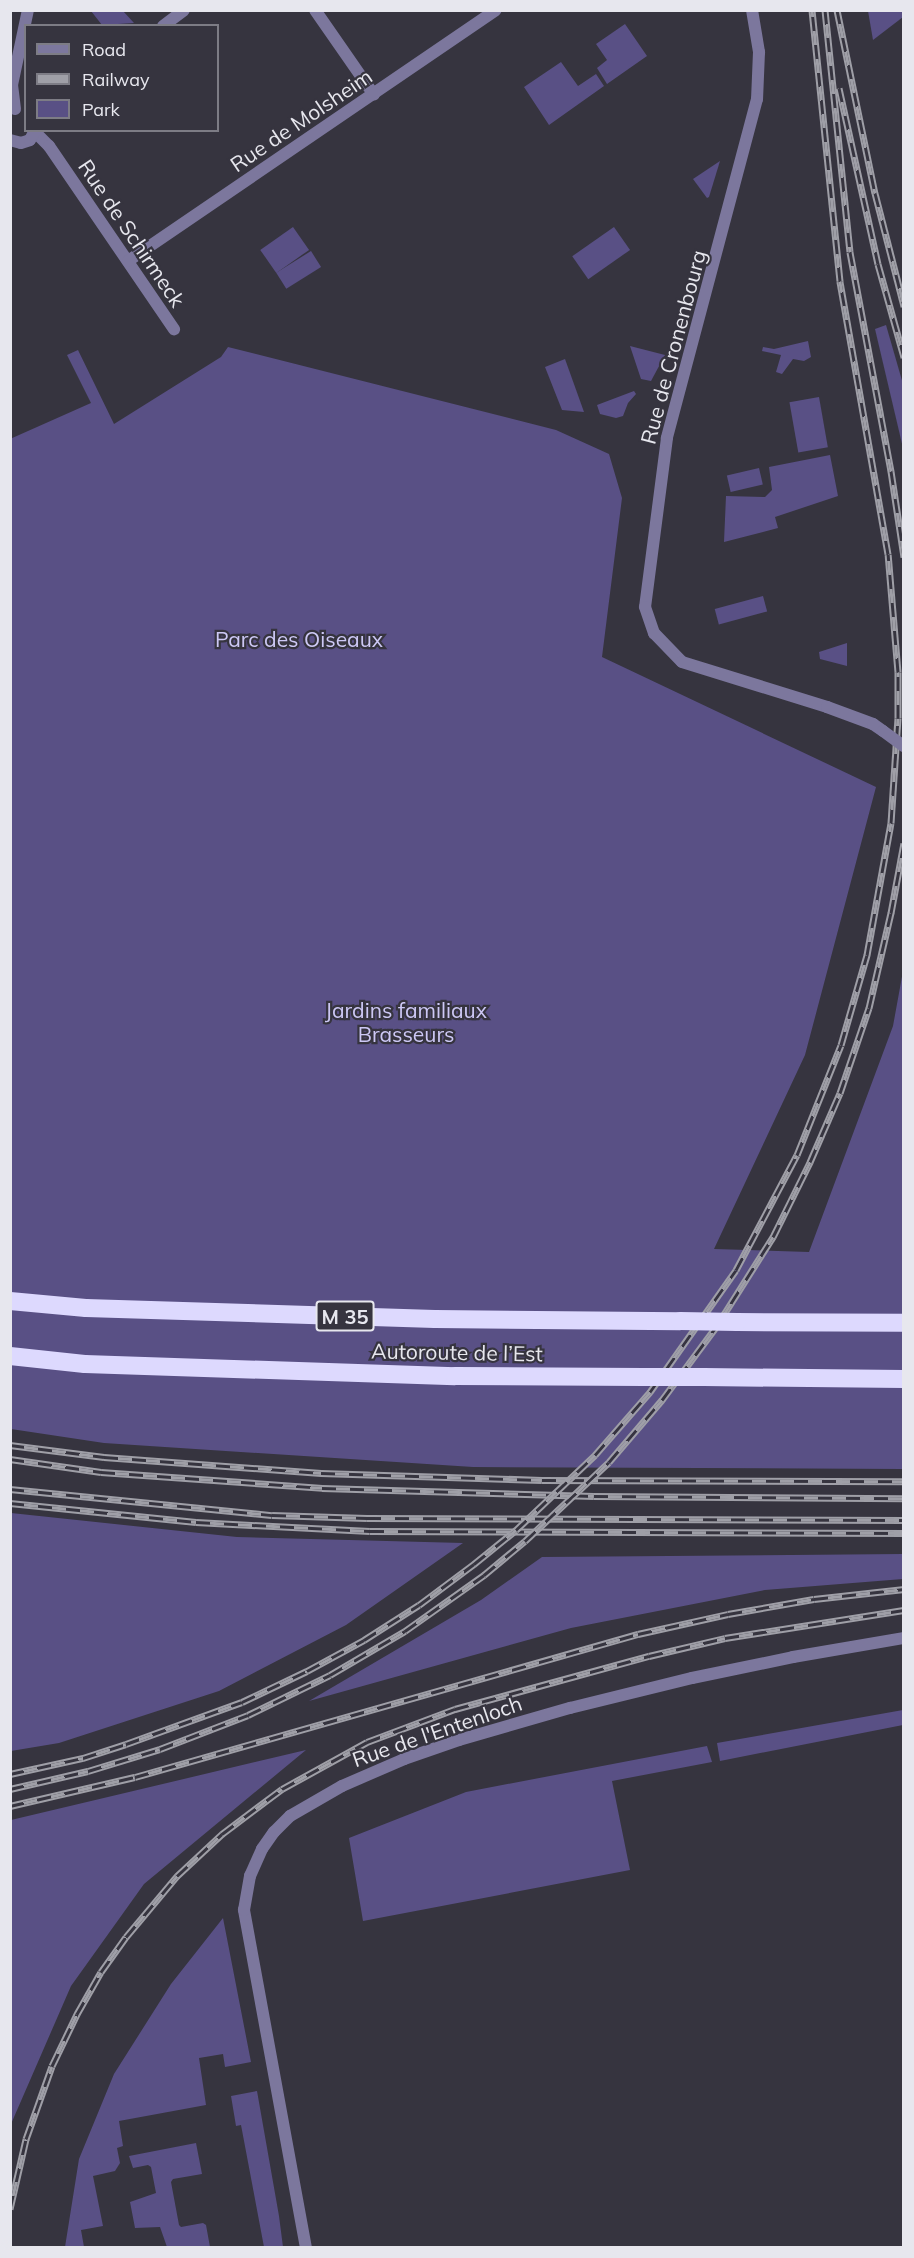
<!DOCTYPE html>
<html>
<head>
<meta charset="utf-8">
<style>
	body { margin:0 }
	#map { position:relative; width:914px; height:2258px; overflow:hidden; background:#36343f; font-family:Mulish,sans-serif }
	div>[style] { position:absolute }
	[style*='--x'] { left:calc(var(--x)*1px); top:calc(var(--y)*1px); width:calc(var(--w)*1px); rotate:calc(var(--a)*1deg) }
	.green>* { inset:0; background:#595085; transform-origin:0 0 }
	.street>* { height:12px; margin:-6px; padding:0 6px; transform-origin:6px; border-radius:6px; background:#7c779d }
	.highway>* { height:18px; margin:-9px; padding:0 9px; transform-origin:9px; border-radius:9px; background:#ddd9fe }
	.rail>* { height:7px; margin-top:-3.5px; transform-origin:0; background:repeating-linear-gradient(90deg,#36343f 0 14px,#9f9fa7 0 28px); box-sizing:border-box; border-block:2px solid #9f9fa7 }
	.street-bridge>* { height:12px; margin:-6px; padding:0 6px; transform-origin:6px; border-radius:6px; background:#7c779d }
	.highway-bridge>* { height:18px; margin:-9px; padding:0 9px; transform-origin:9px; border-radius:9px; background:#ddd9fe }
	span { translate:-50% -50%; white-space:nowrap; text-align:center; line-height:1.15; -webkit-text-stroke:4.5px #36343f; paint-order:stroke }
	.shield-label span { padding:2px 4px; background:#36343f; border:2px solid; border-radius:4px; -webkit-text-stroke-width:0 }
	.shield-label { font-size:20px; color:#e7e7ee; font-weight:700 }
	.street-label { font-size:21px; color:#e7e7ee }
	.park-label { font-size:21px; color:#cdc8f5 }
	.frame { position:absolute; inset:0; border:12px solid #e7e7ee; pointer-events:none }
	.legend { position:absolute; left:24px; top:24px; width:195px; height:108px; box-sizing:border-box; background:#36343f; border:2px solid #7d7c85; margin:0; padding:8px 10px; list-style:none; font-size:18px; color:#e7e7ee }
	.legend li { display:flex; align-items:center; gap:12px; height:30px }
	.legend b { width:30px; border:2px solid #7d7c85 }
</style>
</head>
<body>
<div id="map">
	<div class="green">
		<i style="clip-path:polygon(91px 11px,123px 11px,134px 23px,102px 25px)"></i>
		<i style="clip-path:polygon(868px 11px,903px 11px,903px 17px,873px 40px)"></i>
		<i style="clip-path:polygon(625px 24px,647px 56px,607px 84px,597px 68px,607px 60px,596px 44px)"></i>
		<i style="clip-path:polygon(561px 62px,578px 86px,596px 74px,604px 86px,549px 125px,524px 87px)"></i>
		<i style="clip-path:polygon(720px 161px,709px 197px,707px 198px,693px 179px)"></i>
		<i style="left:293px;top:227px;width:28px;height:40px;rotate:55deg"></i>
		<i style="left:614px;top:227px;width:28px;height:51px;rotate:55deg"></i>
		<i style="left:311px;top:251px;width:19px;height:41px;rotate:58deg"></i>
		<i style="clip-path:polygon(886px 325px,903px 384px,903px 448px,875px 329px)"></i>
		<i style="clip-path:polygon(808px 341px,811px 357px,804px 361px,793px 359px,782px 374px,776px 372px,781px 355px,762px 351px,763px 347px,774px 349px)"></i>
		<i style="clip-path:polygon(630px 346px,665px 355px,651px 381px,641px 379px)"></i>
		<i style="clip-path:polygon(228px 347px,556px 430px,609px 454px,622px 498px,602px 657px,876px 787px,805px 1055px,714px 1249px,809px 1252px,893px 1026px,903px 971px,903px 1469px,473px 1467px,104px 1443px,11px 1429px,10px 439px,91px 403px,67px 355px,78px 350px,114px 424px,221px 357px)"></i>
		<i style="clip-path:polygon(565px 359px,584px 412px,562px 410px,545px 367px)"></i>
		<i style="clip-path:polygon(634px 391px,636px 394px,628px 403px,623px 416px,616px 418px,600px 414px,597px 405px)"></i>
		<i style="left:819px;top:397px;width:51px;height:30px;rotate:80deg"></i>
		<i style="clip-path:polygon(830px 455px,838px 496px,775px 517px,778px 528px,724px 542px,726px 496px,765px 497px,772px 490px,769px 467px)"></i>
		<i style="left:759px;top:468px;width:17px;height:33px;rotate:77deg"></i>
		<i style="left:763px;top:596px;width:16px;height:50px;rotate:75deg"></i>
		<i style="clip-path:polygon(847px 643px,847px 666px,820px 659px,819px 652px)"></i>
		<i style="clip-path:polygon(11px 1513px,237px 1537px,463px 1543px,346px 1625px,219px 1691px,59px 1743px,11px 1751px)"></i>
		<i style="clip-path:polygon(903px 1554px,903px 1579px,765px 1590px,571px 1628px,309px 1701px,481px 1600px,542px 1557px)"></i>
		<i style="clip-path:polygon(903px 1710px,903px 1725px,720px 1761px,717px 1743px)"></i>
		<i style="clip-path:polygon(707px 1746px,712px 1762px,612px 1781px,630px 1870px,363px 1921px,349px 1838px,466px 1792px)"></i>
		<i style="clip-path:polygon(306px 1750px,144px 1884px,71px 1986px,11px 2124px,11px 1820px)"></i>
		<i style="clip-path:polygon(223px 1918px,251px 2062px,225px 2067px,223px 2054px,199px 2058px,206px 2105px,119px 2121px,123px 2146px,117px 2148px,120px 2163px,115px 2171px,93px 2176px,103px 2226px,81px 2230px,84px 2247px,65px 2247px,79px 2159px,114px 2074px,171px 1984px)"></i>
		<i style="clip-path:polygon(257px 2091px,279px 2216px,283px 2247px,264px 2247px,241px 2125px,236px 2126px,231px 2096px)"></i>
		<i style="clip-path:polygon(196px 2143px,202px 2174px,173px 2179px,171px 2182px,179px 2225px,181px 2227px,203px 2223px,206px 2225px,210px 2247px,167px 2247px,160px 2227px,135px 2228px,130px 2202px,156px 2193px,151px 2167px,148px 2165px,133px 2168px,129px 2156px)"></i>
	</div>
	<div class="street">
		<i style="--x:315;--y:10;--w:103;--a:55.2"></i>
		<i style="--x:752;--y:10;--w:43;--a:80.5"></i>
		<i style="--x:759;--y:52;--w:47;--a:92.4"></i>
		<i style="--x:757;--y:99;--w:351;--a:104.9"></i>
		<i style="--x:667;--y:438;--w:170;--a:97.4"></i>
		<i style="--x:645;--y:607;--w:28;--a:71"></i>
		<i style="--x:654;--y:633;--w:40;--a:46"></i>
		<i style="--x:682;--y:662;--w:152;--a:17.2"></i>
		<i style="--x:827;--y:707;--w:49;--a:20.3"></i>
		<i style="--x:873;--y:724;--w:12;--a:35"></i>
		<i style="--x:163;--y:26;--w:26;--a:-37"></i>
		<i style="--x:15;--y:109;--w:24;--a:-97"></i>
		<i style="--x:12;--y:85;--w:77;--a:-78"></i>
		<i style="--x:35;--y:132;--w:20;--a:45"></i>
		<i style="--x:49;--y:146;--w:222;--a:55.7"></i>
		<i style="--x:10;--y:140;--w:11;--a:15"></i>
		<i style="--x:21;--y:143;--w:9;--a:-18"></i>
		<i style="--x:30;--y:140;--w:11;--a:-63"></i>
		<i style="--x:128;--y:261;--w:445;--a:-34.3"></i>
		<i style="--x:306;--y:2248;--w:344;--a:-100.4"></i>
		<i style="--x:244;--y:1910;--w:35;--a:-80"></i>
		<i style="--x:250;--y:1876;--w:30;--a:-66"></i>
		<i style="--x:262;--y:1849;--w:21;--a:-55"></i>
		<i style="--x:274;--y:1832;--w:23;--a:-45"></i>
		<i style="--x:290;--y:1816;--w:60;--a:-30"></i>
		<i style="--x:342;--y:1786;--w:68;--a:-23.5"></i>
		<i style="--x:404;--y:1759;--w:58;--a:-19.1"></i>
		<i style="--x:459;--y:1740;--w:116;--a:-16.1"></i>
		<i style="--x:570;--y:1708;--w:126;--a:-13.8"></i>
		<i style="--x:692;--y:1678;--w:103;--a:-11.7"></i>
		<i style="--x:793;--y:1657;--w:113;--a:-9.7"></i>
	</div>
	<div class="highway">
		<i style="--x:10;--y:1301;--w:76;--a:5.3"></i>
		<i style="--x:86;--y:1308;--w:349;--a:1.8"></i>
		<i style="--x:435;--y:1319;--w:245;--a:0.5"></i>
		<i style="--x:737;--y:1322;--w:167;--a:0.3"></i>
		<i style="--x:10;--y:1356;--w:75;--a:6.1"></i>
		<i style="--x:85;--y:1364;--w:370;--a:1.9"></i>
		<i style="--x:455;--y:1376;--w:189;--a:0.3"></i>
		<i style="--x:704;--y:1377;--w:200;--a:0.6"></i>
	</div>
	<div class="rail">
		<i style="--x:825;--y:10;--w:243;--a:84.1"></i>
		<i style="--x:850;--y:252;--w:223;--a:79.4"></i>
		<i style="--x:891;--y:471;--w:87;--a:81.4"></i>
		<i style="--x:837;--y:10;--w:187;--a:78.3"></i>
		<i style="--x:875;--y:193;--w:117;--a:75.6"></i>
		<i style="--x:839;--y:88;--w:180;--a:77.5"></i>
		<i style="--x:878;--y:264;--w:97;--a:74.4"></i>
		<i style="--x:10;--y:1445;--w:95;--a:7.3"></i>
		<i style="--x:104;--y:1457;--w:218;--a:4.2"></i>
		<i style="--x:321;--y:1473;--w:221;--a:1.8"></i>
		<i style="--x:542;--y:1480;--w:362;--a:0.2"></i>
		<i style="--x:10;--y:1459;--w:92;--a:8.1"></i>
		<i style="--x:101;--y:1472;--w:222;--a:4.1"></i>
		<i style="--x:322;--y:1488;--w:272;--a:1.7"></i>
		<i style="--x:594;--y:1496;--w:310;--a:0.4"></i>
		<i style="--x:10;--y:1489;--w:263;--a:5.7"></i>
		<i style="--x:272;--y:1515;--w:95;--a:1.8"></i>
		<i style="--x:367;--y:1518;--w:537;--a:0.21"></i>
		<i style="--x:10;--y:1503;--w:187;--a:5.8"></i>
		<i style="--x:196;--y:1522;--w:174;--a:3"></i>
		<i style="--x:370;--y:1531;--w:534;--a:0.21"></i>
		<i style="--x:10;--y:1774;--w:75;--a:-12.4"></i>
		<i style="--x:83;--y:1758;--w:45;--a:-18"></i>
		<i style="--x:126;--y:1744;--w:123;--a:-19.9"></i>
		<i style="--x:242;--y:1702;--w:72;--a:-25.5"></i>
		<i style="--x:307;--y:1671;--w:65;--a:-28.5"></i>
		<i style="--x:364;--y:1640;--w:65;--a:-32.5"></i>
		<i style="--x:419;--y:1605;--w:69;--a:-36.7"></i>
		<i style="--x:474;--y:1564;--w:54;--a:-39"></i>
		<i style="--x:516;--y:1530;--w:109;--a:-43.5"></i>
		<i style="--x:595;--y:1455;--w:84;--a:-48.9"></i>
		<i style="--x:650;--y:1392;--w:149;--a:-54.8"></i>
		<i style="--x:736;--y:1270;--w:130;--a:-62.1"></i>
		<i style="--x:797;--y:1155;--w:118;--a:-68.2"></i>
		<i style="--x:841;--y:1045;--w:94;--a:-73.9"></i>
		<i style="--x:867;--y:955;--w:134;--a:-79.7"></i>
		<i style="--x:891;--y:823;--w:105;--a:-86.2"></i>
		<i style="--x:898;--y:718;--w:46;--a:-90"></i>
		<i style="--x:898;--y:672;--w:118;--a:-94.8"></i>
		<i style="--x:888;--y:554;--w:277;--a:-100"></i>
		<i style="--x:840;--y:281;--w:272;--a:-95.9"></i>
		<i style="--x:10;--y:1789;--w:80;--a:-13"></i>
		<i style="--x:88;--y:1771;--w:75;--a:-17"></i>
		<i style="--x:160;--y:1749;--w:94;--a:-21.1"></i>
		<i style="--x:248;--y:1715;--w:91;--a:-26"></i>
		<i style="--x:330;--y:1675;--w:87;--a:-30.4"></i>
		<i style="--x:405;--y:1631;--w:97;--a:-35.3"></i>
		<i style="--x:484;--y:1575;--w:53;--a:-39.7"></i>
		<i style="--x:525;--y:1541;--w:115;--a:-43.2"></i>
		<i style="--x:609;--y:1462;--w:82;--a:-49.5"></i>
		<i style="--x:662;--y:1400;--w:91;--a:-53.5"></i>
		<i style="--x:716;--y:1327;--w:107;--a:-57.7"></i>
		<i style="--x:773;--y:1237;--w:84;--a:-63.7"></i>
		<i style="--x:810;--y:1162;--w:75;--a:-66.5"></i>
		<i style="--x:840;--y:1093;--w:90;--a:-71.2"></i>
		<i style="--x:869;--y:1008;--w:98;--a:-77"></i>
		<i style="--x:891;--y:913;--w:71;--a:-79.5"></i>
		<i style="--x:10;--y:1806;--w:128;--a:-13.1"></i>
		<i style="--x:135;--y:1777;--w:523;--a:-15.87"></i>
		<i style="--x:638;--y:1634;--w:92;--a:-12.5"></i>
		<i style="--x:728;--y:1614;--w:87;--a:-9.9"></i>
		<i style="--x:814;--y:1599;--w:91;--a:-6.3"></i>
		<i style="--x:10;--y:2209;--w:72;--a:-77.1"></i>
		<i style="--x:26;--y:2139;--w:77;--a:-70.4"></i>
		<i style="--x:52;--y:2066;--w:58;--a:-64.3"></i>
		<i style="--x:77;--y:2014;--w:48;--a:-60.3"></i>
		<i style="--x:101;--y:1972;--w:43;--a:-54.5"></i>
		<i style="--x:126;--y:1937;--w:80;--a:-50.1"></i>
		<i style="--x:177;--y:1876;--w:62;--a:-43"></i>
		<i style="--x:222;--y:1834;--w:75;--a:-36.9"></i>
		<i style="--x:282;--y:1789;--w:97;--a:-28.9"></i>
		<i style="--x:367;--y:1742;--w:94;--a:-20.6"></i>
		<i style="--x:455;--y:1709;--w:201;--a:-15.3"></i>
		<i style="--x:649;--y:1656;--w:78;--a:-13.3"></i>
		<i style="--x:725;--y:1638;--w:181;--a:-8.9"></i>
	</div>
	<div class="street-bridge">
		<i style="--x:883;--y:731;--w:26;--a:36"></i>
	</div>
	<div class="highway-bridge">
		<i style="--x:680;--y:1321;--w:57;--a:1"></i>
		<i style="--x:644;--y:1377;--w:60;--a:0"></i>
	</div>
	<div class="shield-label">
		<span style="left:345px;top:1316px">M 35</span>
	</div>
	<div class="street-label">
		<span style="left:301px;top:120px;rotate:-34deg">Rue de Molsheim</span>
		<span style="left:132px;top:233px;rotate:56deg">Rue de Schirmeck</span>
		<span style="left:673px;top:347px;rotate:-75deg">Rue de Cronenbourg</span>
		<span style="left:457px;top:1352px;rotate:1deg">Autoroute de l’Est</span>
		<span style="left:437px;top:1731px;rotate:-19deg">Rue de l'Entenloch</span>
	</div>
	<div class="park-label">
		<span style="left:299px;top:639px">Parc des Oiseaux</span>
		<span style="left:406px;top:1022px">Jardins familiaux<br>Brasseurs</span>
	</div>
	<div class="frame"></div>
	<ul class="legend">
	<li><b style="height:8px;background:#7c779d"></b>Road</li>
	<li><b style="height:8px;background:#9f9fa7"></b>Railway</li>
	<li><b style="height:16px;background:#595085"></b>Park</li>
	</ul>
</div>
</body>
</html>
